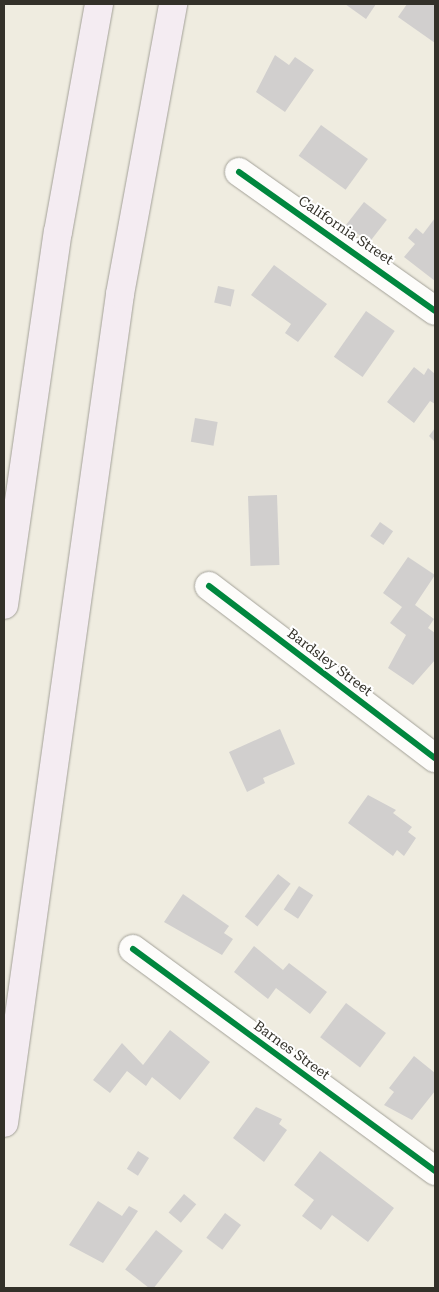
<!DOCTYPE html>
<html>
<head>
<meta charset="utf-8">
<style>
	body { margin:0 }
	#map { position:relative; width:439px; height:1292px; overflow:hidden; background:#efece0; font-family:"Roboto Serif",serif }
	div>[style] { position:absolute }
	[style*='--x'] { left:calc(var(--x)*1px); top:calc(var(--y)*1px); width:calc(var(--w)*1px); rotate:calc(var(--a)*1deg) }
	.building>* { inset:0; background:#d1cfce; transform-origin:0 0 }
	.roads { filter:drop-shadow(0 0 1px #a3a198) drop-shadow(0 0 1px #a3a198) }
	.street>* { height:28px; margin:-14px; padding:0 14px; transform-origin:14px; border-radius:14px; background:#fdfcfa }
	.highway>* { height:28px; margin:-14px; padding:0 14px; transform-origin:14px; border-radius:14px; background:#f4ecf2 }
	.cycleway>* { height:6px; margin:-3px; padding:0 3px; transform-origin:3px; border-radius:3px; background:#00873e }
	span { translate:-50% -50%; white-space:nowrap; text-align:center; line-height:1.15; -webkit-text-stroke:4px #fff; paint-order:stroke }
	.street-label { font-size:14px; color:#333129 }
	.frame { position:absolute; inset:0; border:5px solid #333129; pointer-events:none }
</style>
</head>
<body>
<div id="map">
	<div class="building">
		<i style="clip-path:polygon(345px 4px,376px 4px,366px 19px)"></i>
		<i style="clip-path:polygon(407px 4px,435px 4px,435px 43px,398px 17px)"></i>
		<i style="clip-path:polygon(275px 55px,289px 65px,295px 57px,314px 70px,285px 112px,256px 92px)"></i>
		<i style="left:321px;top:125px;width:58px;height:38px;rotate:36deg"></i>
		<i style="left:364px;top:202px;width:29px;height:29px;rotate:38deg"></i>
		<i style="clip-path:polygon(435px 218px,435px 281px,404px 257px,415px 244px,408px 238px,416px 228px,423px 234px)"></i>
		<i style="clip-path:polygon(274px 265px,327px 304px,298px 342px,285px 333px,291px 324px,251px 295px)"></i>
		<i style="left:218px;top:286px;width:17px;height:17px;rotate:13deg"></i>
		<i style="left:366px;top:311px;width:35px;height:56px;rotate:35deg"></i>
		<i style="clip-path:polygon(414px 367px,424px 375px,428px 368px,435px 374px,435px 404px,430px 401px,414px 423px,387px 402px)"></i>
		<i style="left:195px;top:418px;width:23px;height:24px;rotate:10deg"></i>
		<i style="clip-path:polygon(435px 428px,435px 442px,429px 436px)"></i>
		<i style="left:277px;top:495px;width:70px;height:29px;rotate:88deg"></i>
		<i style="left:380px;top:522px;width:16px;height:17px;rotate:35deg"></i>
		<i style="clip-path:polygon(408px 557px,435px 575px,415px 605px,434px 619px,428px 628px,435px 633px,435px 660px,413px 685px,388px 668px,406px 635px,390px 623px,402px 607px,383px 593px)"></i>
		<i style="clip-path:polygon(280px 729px,295px 764px,263px 778px,265px 783px,247px 792px,229px 752px)"></i>
		<i style="clip-path:polygon(368px 795px,396px 810px,393px 813px,412px 827px,408px 832px,416px 838px,404px 856px,397px 850px,393px 856px,348px 823px)"></i>
		<i style="left:278px;top:874px;width:16px;height:54px;rotate:38deg"></i>
		<i style="left:299px;top:886px;width:17px;height:28px;rotate:33deg"></i>
		<i style="clip-path:polygon(183px 894px,229px 926px,224px 933px,233px 939px,222px 955px,164px 922px)"></i>
		<i style="clip-path:polygon(254px 946px,283px 970px,289px 963px,327px 992px,310px 1014px,276px 988px,268px 999px,234px 972px)"></i>
		<i style="left:346px;top:1003px;width:50px;height:43px;rotate:37deg"></i>
		<i style="clip-path:polygon(170px 1030px,210px 1062px,180px 1100px,152px 1077px,146px 1086px,127px 1071px,110px 1093px,93px 1080px,122px 1043px,143px 1065px)"></i>
		<i style="clip-path:polygon(414px 1056px,435px 1073px,435px 1091px,412px 1120px,384px 1105px,394px 1092px,389px 1088px)"></i>
		<i style="clip-path:polygon(256px 1107px,282px 1119px,279px 1124px,287px 1130px,264px 1162px,233px 1138px)"></i>
		<i style="left:138px;top:1151px;width:13px;height:21px;rotate:32deg"></i>
		<i style="clip-path:polygon(320px 1151px,394px 1208px,368px 1242px,332px 1215px,321px 1230px,302px 1216px,314px 1200px,294px 1185px)"></i>
		<i style="left:184px;top:1194px;width:16px;height:24px;rotate:40deg"></i>
		<i style="clip-path:polygon(98px 1201px,122px 1216px,129px 1206px,138px 1211px,103px 1263px,69px 1245px)"></i>
		<i style="left:225px;top:1213px;width:20px;height:31px;rotate:37deg"></i>
		<i style="left:156px;top:1230px;width:34px;height:50px;rotate:38deg"></i>
	</div>
	<div class="roads">
		<div class="street">
			<i style="--x:239;--y:172;--w:240;--a:35.3"></i>
			<i style="--x:209;--y:586;--w:284;--a:37.3"></i>
			<i style="--x:133;--y:949;--w:375;--a:36.3"></i>
		</div>
		<div class="highway">
			<i style="--x:4;--y:605;--w:377;--a:-81.8"></i>
			<i style="--x:58;--y:232;--w:232;--a:-79.8"></i>
			<i style="--x:4;--y:1123;--w:837;--a:-82.03"></i>
			<i style="--x:120;--y:294;--w:295;--a:-79.6"></i>
		</div>
	</div>
	<div class="cycleway">
		<i style="--x:239;--y:172;--w:240;--a:35.3"></i>
		<i style="--x:209;--y:586;--w:284;--a:37.3"></i>
		<i style="--x:133;--y:949;--w:375;--a:36.3"></i>
	</div>
	<div class="street-label">
		<span style="left:346px;top:230px;rotate:34deg">California Street</span>
		<span style="left:330px;top:662px;rotate:37deg">Bardsley Street</span>
		<span style="left:292px;top:1050px;rotate:36deg">Barnes Street</span>
	</div>
	<div class="frame"></div>
</div>
</body>
</html>
